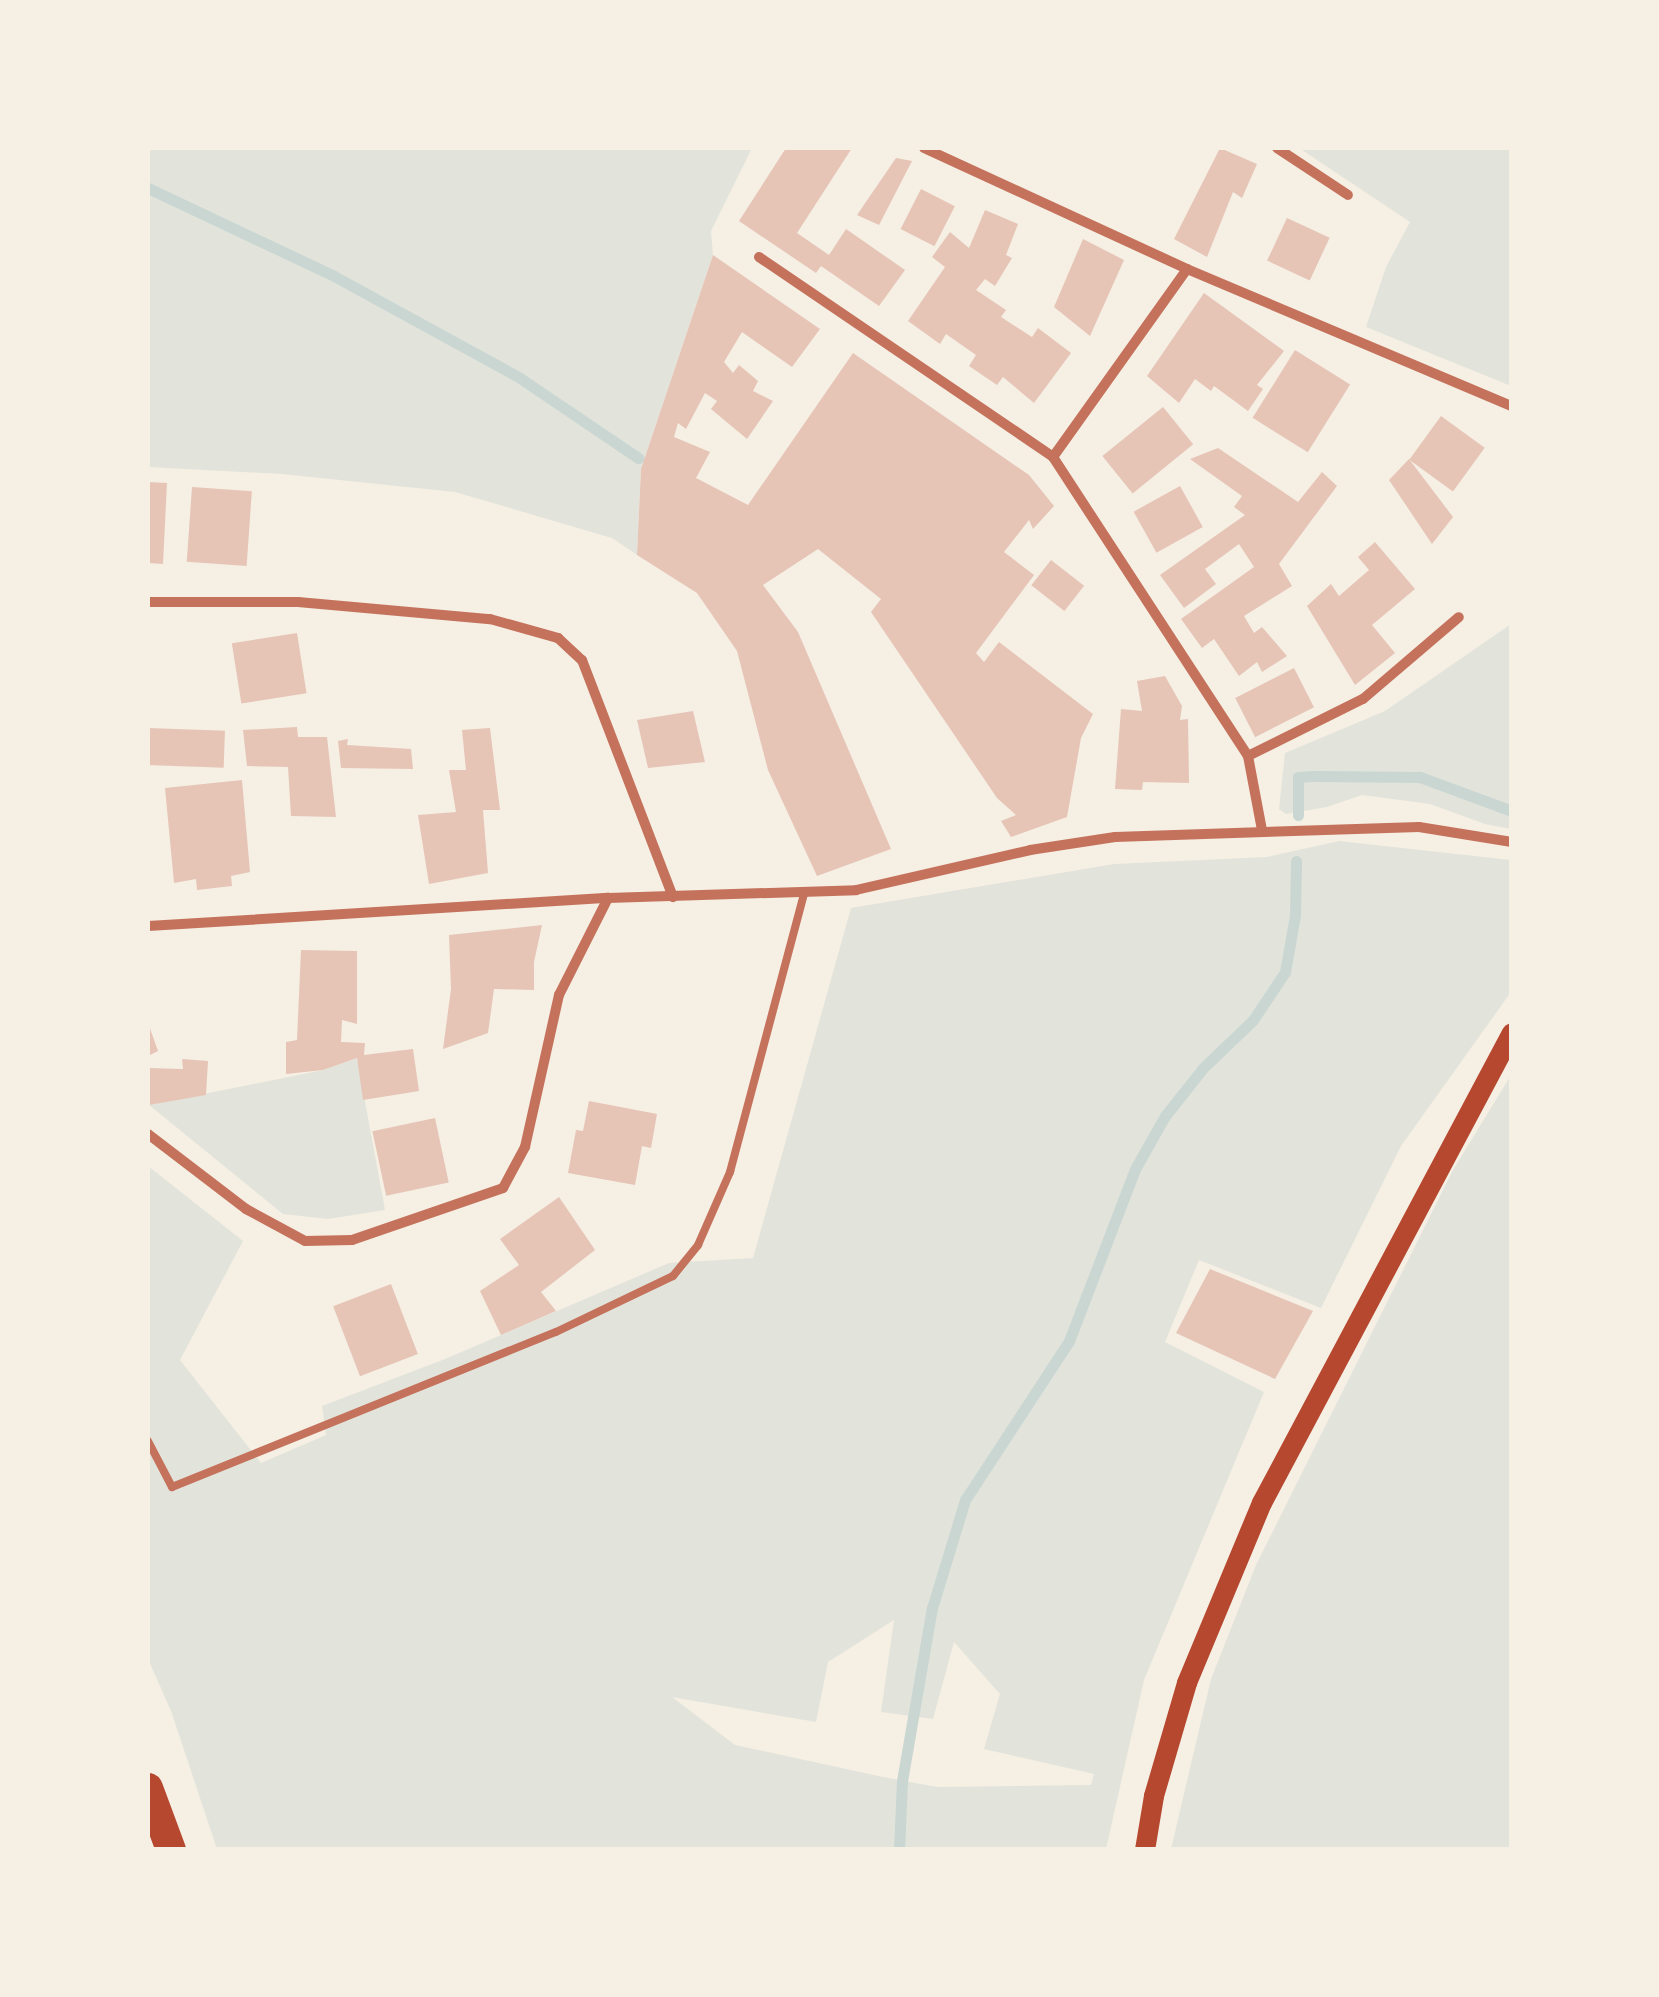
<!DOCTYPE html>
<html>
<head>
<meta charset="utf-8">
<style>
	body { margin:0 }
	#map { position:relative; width:1659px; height:1997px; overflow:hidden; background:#f6efe4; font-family:"Titillium Web",sans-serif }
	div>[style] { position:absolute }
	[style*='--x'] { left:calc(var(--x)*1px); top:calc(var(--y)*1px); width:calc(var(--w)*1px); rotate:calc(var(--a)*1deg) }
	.green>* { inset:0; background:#e2e4dc }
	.stream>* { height:11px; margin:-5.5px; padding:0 5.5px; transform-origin:5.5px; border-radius:5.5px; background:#c9d6d2 }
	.building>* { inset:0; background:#e6c5b7; transform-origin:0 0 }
	.service>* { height:8px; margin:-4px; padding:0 4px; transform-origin:4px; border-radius:4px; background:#c5725c }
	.minor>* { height:10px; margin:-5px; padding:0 5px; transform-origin:5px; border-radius:5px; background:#c5725c }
	.secondary>* { height:20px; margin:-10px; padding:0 10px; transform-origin:10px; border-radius:10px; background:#b5482f }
	.motorway>* { height:30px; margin:-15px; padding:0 15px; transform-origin:15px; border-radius:15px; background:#b5482f }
	span { translate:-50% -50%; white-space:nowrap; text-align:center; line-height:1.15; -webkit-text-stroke:10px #f6efe4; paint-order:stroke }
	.frame { position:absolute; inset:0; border:150px solid #f6efe4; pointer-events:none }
</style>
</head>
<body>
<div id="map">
	<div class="green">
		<i style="clip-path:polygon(148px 148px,752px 148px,711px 231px,713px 255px,641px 469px,637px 555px,612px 538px,455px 492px,282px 474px,148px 467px)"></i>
		<i style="clip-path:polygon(1299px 148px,1511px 148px,1511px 386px,1366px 327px,1386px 267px,1410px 222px)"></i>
		<i style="clip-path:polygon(1511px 624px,1511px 829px,1485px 824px,1430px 804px,1362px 795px,1327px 807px,1286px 814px,1279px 809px,1285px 753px,1385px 711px)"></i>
		<i style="clip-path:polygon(evenodd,1339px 841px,1511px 860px,1511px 992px,1401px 1146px,1321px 1308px,1199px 1260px,1165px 1342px,1264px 1392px,1144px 1680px,1106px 1849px,217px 1849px,171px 1711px,148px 1659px,148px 1166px,243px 1241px,180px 1360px,261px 1463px,326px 1435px,322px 1406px,445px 1359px,669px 1263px,753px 1258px,851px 908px,1114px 864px,1267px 857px,1339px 841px,894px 1620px,881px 1712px,933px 1719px,954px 1642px,1000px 1694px,984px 1749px,1094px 1774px,1091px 1785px,937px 1787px,883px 1777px,735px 1745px,672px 1697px,816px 1722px,828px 1662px,894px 1620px)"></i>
		<i style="clip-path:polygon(357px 1058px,385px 1210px,328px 1219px,283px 1214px,149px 1105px,323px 1070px)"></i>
		<i style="clip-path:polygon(1511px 1075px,1511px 1849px,1171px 1849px,1211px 1679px,1256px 1565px,1453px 1170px)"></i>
	</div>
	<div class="stream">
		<i style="--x:148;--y:188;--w:206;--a:25.3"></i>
		<i style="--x:334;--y:276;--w:212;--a:28.7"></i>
		<i style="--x:520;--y:378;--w:143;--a:34.1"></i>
		<i style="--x:1298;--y:815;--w:38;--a:-90"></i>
		<i style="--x:1298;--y:777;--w:16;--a:-4"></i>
		<i style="--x:1314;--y:776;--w:106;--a:0.5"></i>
		<i style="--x:1420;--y:777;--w:98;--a:20.3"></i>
		<i style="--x:899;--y:1850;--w:69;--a:-87.5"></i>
		<i style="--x:902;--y:1781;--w:176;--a:-80.2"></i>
		<i style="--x:932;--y:1608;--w:113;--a:-73"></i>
		<i style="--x:965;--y:1500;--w:190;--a:-56.8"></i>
		<i style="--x:1069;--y:1341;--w:184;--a:-69"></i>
		<i style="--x:1135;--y:1169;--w:61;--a:-60.5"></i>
		<i style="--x:1165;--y:1116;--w:61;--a:-51.6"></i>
		<i style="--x:1203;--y:1068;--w:69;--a:-43.8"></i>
		<i style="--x:1253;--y:1020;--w:58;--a:-56.3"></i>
		<i style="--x:1285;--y:972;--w:58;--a:-80"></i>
		<i style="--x:1295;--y:915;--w:54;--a:-88.9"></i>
	</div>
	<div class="building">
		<i style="clip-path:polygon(786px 148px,852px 148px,797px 233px,829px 255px,846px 229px,905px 270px,879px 306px,821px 266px,816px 273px,739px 221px)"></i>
		<i style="clip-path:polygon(1220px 148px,1257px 164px,1242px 198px,1233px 192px,1207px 257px,1174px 239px)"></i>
		<i style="clip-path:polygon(896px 158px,912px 161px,879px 225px,857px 215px)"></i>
		<i style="left:921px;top:189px;width:38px;height:45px;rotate:27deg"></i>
		<i style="clip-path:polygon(985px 210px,1018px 224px,1006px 255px,1012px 258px,995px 286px,985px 279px,976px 290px,1006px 310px,1001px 317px,1032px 337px,1038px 328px,1071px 353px,1034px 403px,1003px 377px,997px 385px,969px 366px,976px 355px,946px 334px,940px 344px,908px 321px,945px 267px,932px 257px,950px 232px,969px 248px)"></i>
		<i style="left:1287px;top:218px;width:47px;height:47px;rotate:25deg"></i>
		<i style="clip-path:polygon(1083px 239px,1124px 260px,1090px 336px,1054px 307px)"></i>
		<i style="clip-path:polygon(713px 255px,820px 329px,792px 367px,742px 332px,724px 362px,733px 373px,739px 365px,758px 381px,753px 391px,773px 401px,747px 439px,711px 409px,717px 401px,705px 393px,686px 429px,678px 423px,674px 437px,710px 452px,696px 478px,748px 505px,853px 353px,1029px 475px,1054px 506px,1033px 529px,1029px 520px,1004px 552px,1034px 575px,976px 653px,984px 662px,999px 642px,1093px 714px,1081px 738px,1067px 817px,1011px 837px,1001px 821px,1016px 815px,997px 798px,871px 612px,881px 599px,818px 549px,763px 585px,798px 632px,891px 849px,817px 876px,768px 770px,737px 651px,697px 593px,637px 555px,641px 469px)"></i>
		<i style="clip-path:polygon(1204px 293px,1284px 351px,1257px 385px,1263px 389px,1248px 411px,1214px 386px,1211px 391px,1195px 379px,1179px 403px,1147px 376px)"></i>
		<i style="left:1295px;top:350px;width:65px;height:80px;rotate:32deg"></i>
		<i style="left:1163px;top:407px;width:48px;height:78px;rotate:51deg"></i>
		<i style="left:1441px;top:416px;width:54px;height:54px;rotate:36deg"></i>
		<i style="clip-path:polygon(1218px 448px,1298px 502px,1322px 472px,1337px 486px,1279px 564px,1292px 586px,1244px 616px,1254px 633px,1262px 627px,1287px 656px,1262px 672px,1257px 662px,1239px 676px,1214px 639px,1202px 648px,1181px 619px,1254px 567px,1239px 544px,1205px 569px,1216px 584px,1184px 608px,1160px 575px,1245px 515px,1234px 507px,1242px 496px,1190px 459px)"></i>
		<i style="clip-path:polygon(1409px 459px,1453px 517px,1432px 544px,1389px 480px)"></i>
		<i style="clip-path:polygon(148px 482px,167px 483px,163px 564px,148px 563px)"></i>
		<i style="left:1180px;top:486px;width:47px;height:53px;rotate:61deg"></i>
		<i style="left:192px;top:487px;width:60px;height:75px;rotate:4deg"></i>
		<i style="clip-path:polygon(1375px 542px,1415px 589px,1372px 625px,1395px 653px,1355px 685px,1307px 606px,1331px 584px,1339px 596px,1369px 570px,1358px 557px)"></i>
		<i style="left:1051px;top:560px;width:42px;height:32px;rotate:38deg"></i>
		<i style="left:297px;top:633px;width:61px;height:66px;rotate:81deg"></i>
		<i style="left:1294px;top:668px;width:44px;height:66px;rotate:63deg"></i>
		<i style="clip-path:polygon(1165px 676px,1182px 706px,1180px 720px,1188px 719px,1189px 783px,1143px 782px,1142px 790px,1115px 789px,1121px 709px,1142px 711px,1137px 681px)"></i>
		<i style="clip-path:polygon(693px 711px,705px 762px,648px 768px,637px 720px)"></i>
		<i style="clip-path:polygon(297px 727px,298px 737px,327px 737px,336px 817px,291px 816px,288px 767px,247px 766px,243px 730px)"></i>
		<i style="left:148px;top:728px;width:77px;height:37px;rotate:2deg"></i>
		<i style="clip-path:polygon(490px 728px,500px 810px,483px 810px,488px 873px,429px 884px,418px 815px,456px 812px,449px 770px,466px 770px,462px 730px)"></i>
		<i style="clip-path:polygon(348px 739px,347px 745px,411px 749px,413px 769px,341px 768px,338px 741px)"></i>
		<i style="clip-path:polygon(242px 780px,250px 872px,231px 876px,232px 886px,197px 890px,196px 879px,174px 883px,165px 788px)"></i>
		<i style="clip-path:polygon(542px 925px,534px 962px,534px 990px,494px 989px,488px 1033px,443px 1049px,451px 989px,449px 935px)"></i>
		<i style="clip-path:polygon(301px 950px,357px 951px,357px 1024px,342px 1020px,341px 1042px,365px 1043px,364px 1055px,413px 1049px,419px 1091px,363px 1100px,357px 1058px,323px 1070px,286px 1074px,286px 1042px,297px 1040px)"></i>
		<i style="clip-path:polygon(148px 1023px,158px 1051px,148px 1056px)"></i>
		<i style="clip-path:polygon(182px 1059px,208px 1061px,206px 1095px,149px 1105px,148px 1068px,183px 1069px)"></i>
		<i style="clip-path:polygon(589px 1101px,657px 1114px,651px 1148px,642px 1146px,635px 1185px,568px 1173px,576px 1130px,583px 1131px)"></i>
		<i style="left:435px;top:1118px;width:66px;height:64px;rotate:78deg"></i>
		<i style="clip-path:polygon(559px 1197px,595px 1250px,541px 1292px,556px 1311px,501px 1335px,480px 1291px,519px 1265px,500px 1239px)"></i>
		<i style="clip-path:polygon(1210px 1269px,1313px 1311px,1275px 1379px,1176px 1333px)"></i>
		<i style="left:391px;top:1284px;width:75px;height:62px;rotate:69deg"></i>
	</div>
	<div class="service">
		<i style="--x:148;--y:1441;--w:52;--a:62.4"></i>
		<i style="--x:172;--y:1487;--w:414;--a:-22"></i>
		<i style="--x:556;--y:1332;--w:130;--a:-25.6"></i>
		<i style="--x:673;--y:1276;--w:40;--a:-51"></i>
		<i style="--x:698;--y:1245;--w:80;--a:-66.3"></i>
		<i style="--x:730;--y:1172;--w:289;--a:-75.1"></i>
	</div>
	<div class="minor">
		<i style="--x:924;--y:148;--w:289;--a:24.7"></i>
		<i style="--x:1187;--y:269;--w:353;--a:22.9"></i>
		<i style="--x:1277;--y:148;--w:85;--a:33.5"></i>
		<i style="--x:759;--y:257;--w:356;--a:34.2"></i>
		<i style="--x:1053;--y:457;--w:357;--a:56.9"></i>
		<i style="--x:1248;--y:756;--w:75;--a:79.3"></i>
		<i style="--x:1053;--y:457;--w:231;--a:-54.5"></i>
		<i style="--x:148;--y:602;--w:150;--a:0"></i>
		<i style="--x:298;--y:602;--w:193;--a:5.1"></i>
		<i style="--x:490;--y:619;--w:71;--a:15.6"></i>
		<i style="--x:558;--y:638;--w:33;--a:43"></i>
		<i style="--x:582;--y:660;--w:254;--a:69"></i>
		<i style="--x:1248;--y:756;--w:128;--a:-26.4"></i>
		<i style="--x:1363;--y:699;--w:126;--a:-40.5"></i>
		<i style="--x:148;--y:926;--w:461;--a:-3.5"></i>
		<i style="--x:608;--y:898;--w:248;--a:-1.8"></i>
		<i style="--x:856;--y:890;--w:179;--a:-12.9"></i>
		<i style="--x:1030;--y:850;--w:86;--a:-8.7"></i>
		<i style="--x:1115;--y:837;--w:304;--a:-1.9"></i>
		<i style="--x:1419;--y:827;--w:94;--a:9.2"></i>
		<i style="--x:148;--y:1134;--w:123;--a:37.4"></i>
		<i style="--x:246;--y:1209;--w:67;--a:28.5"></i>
		<i style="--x:305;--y:1241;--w:47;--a:-1.2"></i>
		<i style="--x:352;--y:1240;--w:160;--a:-19"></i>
		<i style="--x:503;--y:1188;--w:47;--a:-61.8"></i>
		<i style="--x:525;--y:1147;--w:156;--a:-77.4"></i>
		<i style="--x:559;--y:995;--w:109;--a:-63.2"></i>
	</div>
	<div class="secondary">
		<i style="--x:1145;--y:1850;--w:55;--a:-80.5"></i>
		<i style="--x:1154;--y:1796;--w:118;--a:-73.7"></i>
		<i style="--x:1187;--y:1683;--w:195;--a:-67.4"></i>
		<i style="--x:1262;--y:1503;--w:532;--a:-61.99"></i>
	</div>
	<div class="motorway">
		<i style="--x:148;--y:1788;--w:66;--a:69.6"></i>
	</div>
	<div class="frame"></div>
</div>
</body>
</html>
